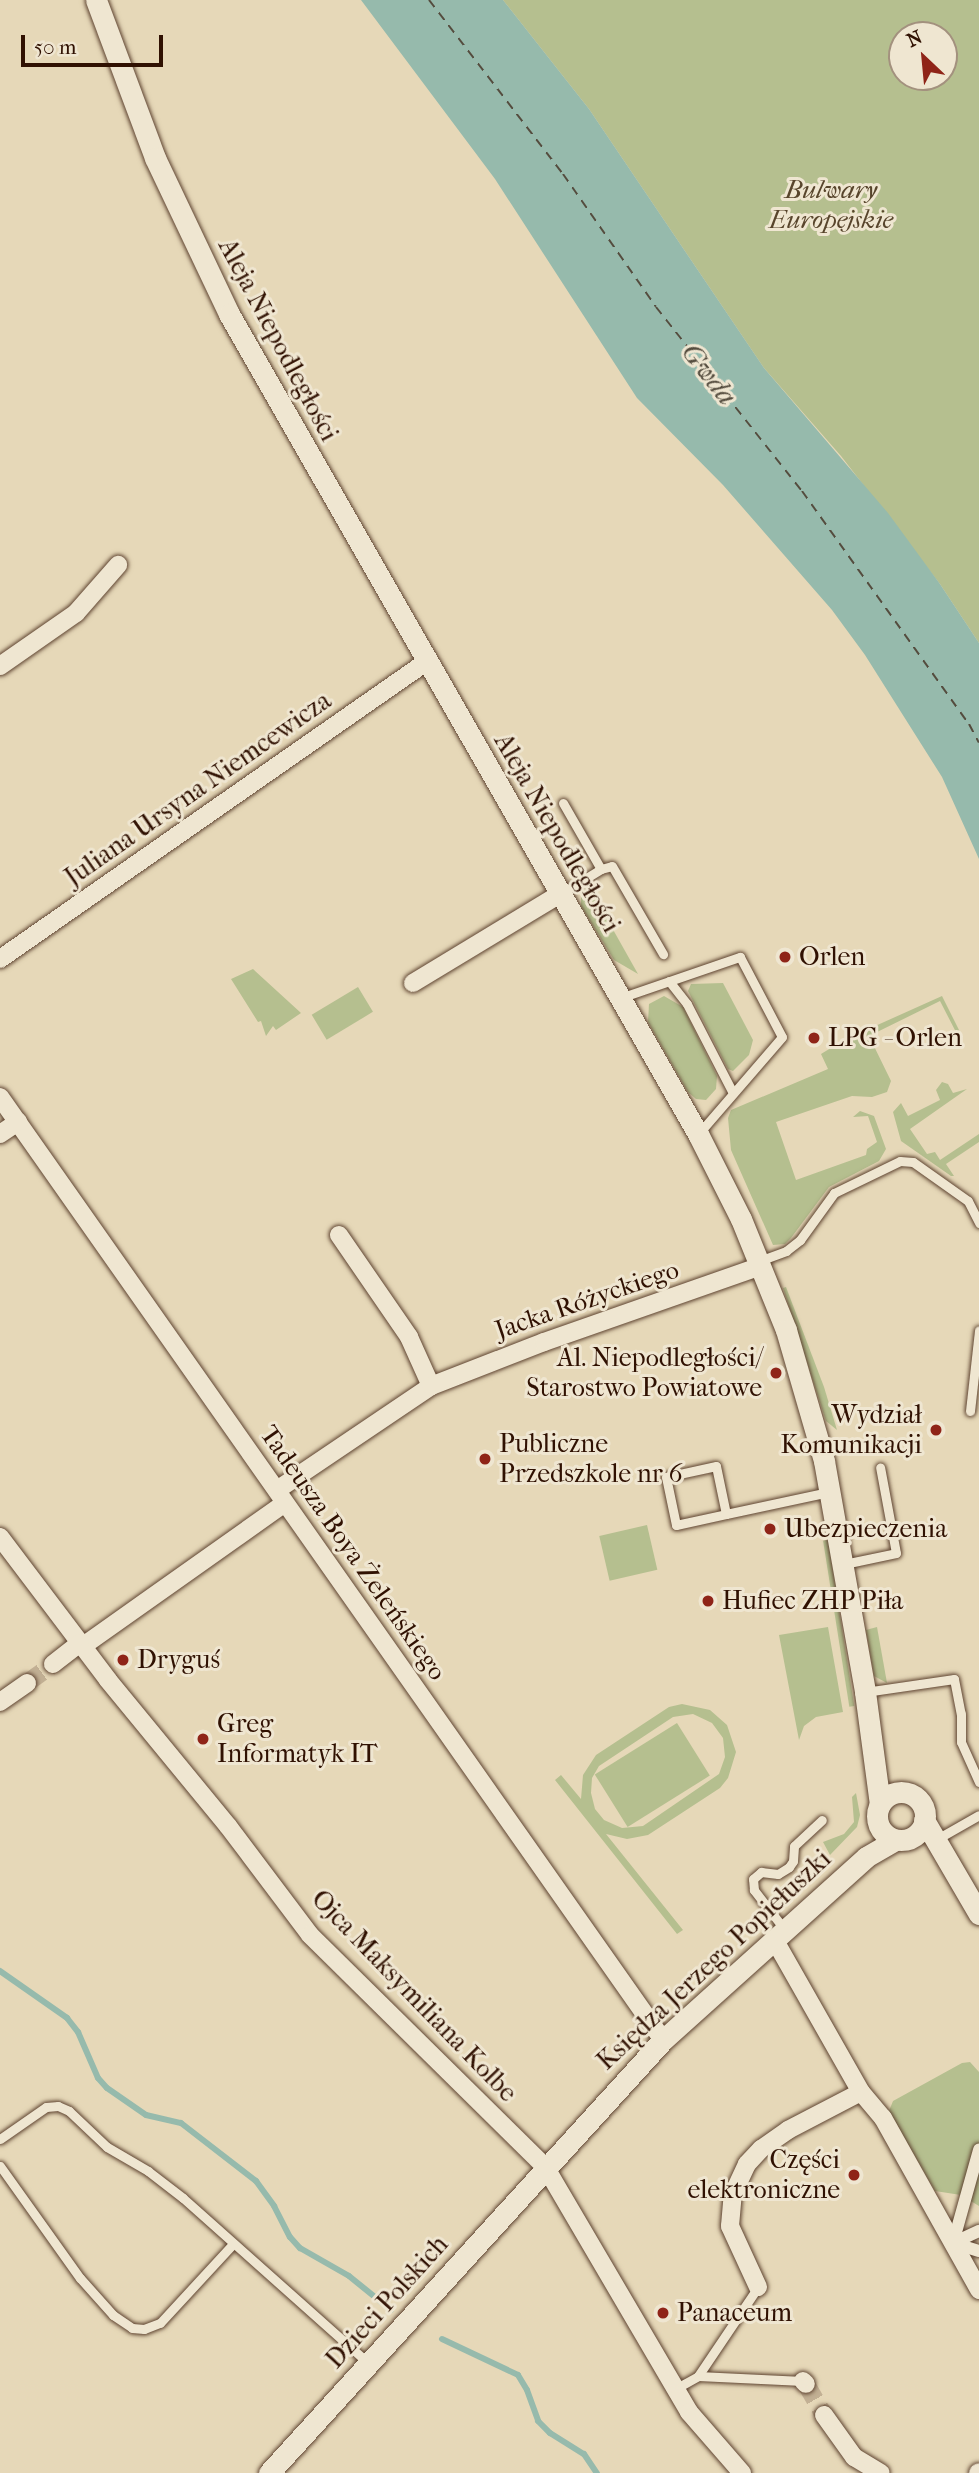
<!DOCTYPE html>
<html>
<head>
<meta charset="utf-8">
<style>
	body { margin:0 }
	#map { position:relative; width:979px; height:2473px; overflow:hidden; background:#e6d8b8; font-family:"IM FELL French Canon",serif }
	div>[style] { position:absolute }
	[style*='--x'] { left:calc(var(--x)*1px); top:calc(var(--y)*1px); width:calc(var(--w)*1px); rotate:calc(var(--a)*1deg) }
	.green>* { inset:0; background:#b5bf8f; transform-origin:0 0 }
	.water>* { inset:0; background:#96baac }
	.stream>* { height:6px; margin:-3px; padding:0 3px; transform-origin:3px; border-radius:3px; background:#96baac }
	.ferry>* { height:2px; margin-top:-1px; transform-origin:0; background:repeating-linear-gradient(90deg,#544c3e 0 9px,transparent 0 16px) }
	.minor-tunnel>* { height:18px; margin-top:-9px; transform-origin:0; background:repeating-linear-gradient(90deg,#c2b094 0 18px,transparent 0 27px) }
	.roads { filter:drop-shadow(0 0 2px #5e4330) drop-shadow(0 0 2px #5e4330) }
	.service>* { height:9px; margin:-4.5px; padding:0 4.5px; transform-origin:4.5px; border-radius:4.5px; background:#efe6d1 }
	.pedestrian>* { height:12px; margin:-6px; padding:0 6px; transform-origin:6px; border-radius:6px; background:#efe6d1 }
	.minor>* { height:18px; margin:-9px; padding:0 9px; transform-origin:9px; border-radius:9px; background:#efe6d1 }
	.tertiary>* { height:21px; margin:-10.5px; padding:0 10.5px; transform-origin:10.5px; border-radius:10.5px; background:#efe6d1 }
	.tertiary>.ring { margin:-10.5px; padding:0; box-sizing:content-box; background:none; border:21px solid #efe6d1; border-radius:50% }
	.dots>* { width:19px; height:19px; translate:-50% -50%; box-sizing:border-box; border:4px solid #efe6d1; border-radius:50% }
	span { translate:-50% -50%; white-space:nowrap; text-align:center; line-height:1.15; -webkit-text-stroke:6px #efe6d1; paint-order:stroke }
	.park-label { font-size:26px; color:#58452c; font-style:italic }
	.street-label { font-size:26px; color:#301102 }
	.poi-label { font-size:26px; color:#301102 }
	.left { translate:0 -50%; text-align:left }
	.right { translate:-100% -50%; text-align:right }
	.water-label { font-size:28px; color:#544c3e; font-style:italic }
	.north { position:absolute; left:888px; top:21px; width:70px; height:70px; box-sizing:border-box; background:#efe6d1; border:2px solid #a3917e; border-radius:50%; rotate:334deg; font-size:19px; font-weight:700; line-height:28px; text-align:center; color:#301102 }
	.north::after { content:''; display:block; margin:auto; width:24px; height:32px; background:#8f2418; clip-path:polygon(50% 0,100% 100%,50% 72%,0 100%) }
	.scale { position:absolute; left:21px; top:35px; width:142px; height:32px; box-sizing:border-box; border:4px solid #301102; border-top:0; padding-left:9px; font-size:21px; line-height:24px; white-space:nowrap; color:#301102; -webkit-text-stroke:5px #efe6d1; paint-order:stroke }
</style>
</head>
<body>
<div id="map">
	<div class="green">
		<i style="clip-path:polygon(evenodd,503px 0,979px 0,979px 643px,940px 584px,841px 456px,764px 368px,589px 109px,503px 0,902px 35px,944px 35px,944px 77px,902px 77px,902px 35px)"></i>
		<i style="clip-path:polygon(588px 885px,638px 974px,614px 960px,581px 906px,581px 894px)"></i>
		<i style="clip-path:polygon(253px 969px,301px 1013px,276px 1030px,273px 1026px,266px 1036px,261px 1021px,258px 1022px,231px 979px)"></i>
		<i style="clip-path:polygon(723px 983px,753px 1040px,749px 1055px,733px 1071px,728px 1069px,688px 991px,691px 984px)"></i>
		<i style="left:358px;top:987px;width:29px;height:54px;rotate:59deg"></i>
		<i style="clip-path:polygon(664px 996px,683px 1007px,717px 1076px,716px 1089px,706px 1100px,696px 1099px,688px 1092px,648px 1022px,649px 1004px)"></i>
		<i style="clip-path:polygon(942px 996px,962px 1036px,958px 1036px,940px 1001px,869px 1036px,891px 1081px,887px 1092px,872px 1097px,852px 1096px,776px 1122px,796px 1180px,866px 1155px,867px 1149px,877px 1142px,868px 1116px,853px 1117px,860px 1111px,874px 1116px,886px 1149px,879px 1161px,829px 1187px,791px 1238px,785px 1244px,773px 1245px,731px 1150px,728px 1118px,731px 1110px,828px 1069px,821px 1054px,844px 1040px)"></i>
		<i style="clip-path:polygon(942px 1082px,948px 1084px,953px 1093px,967px 1089px,910px 1129px,927px 1154px,935px 1152px,940px 1160px,979px 1134px,979px 1142px,946px 1164px,954px 1176px,951px 1176px,901px 1141px,893px 1112px,901px 1103px,908px 1116px,940px 1100px,936px 1090px)"></i>
		<i style="clip-path:polygon(786px 1287px,824px 1387px,837px 1430px,826px 1421px,783px 1288px)"></i>
		<i style="left:647px;top:1525px;width:46px;height:49px;rotate:77deg"></i>
		<i style="left:828px;top:1540px;width:168px;height:5px;rotate:81deg"></i>
		<i style="clip-path:polygon(828px 1627px,843px 1712px,816px 1717px,804px 1726px,799px 1740px,779px 1635px)"></i>
		<i style="clip-path:polygon(877px 1627px,887px 1683px,874px 1676px,866px 1630px)"></i>
		<i style="clip-path:polygon(evenodd,682px 1704px,710px 1710px,727px 1725px,736px 1752px,728px 1778px,720px 1788px,648px 1835px,627px 1839px,606px 1834px,683px 1930px,677px 1934px,555px 1780px,561px 1775px,581px 1799px,583px 1775px,596px 1755px,669px 1707px,682px 1704px,693px 1714px,712px 1723px,723px 1738px,725px 1757px,719px 1774px,643px 1826px,622px 1828px,604px 1820px,595px 1809px,591px 1793px,592px 1778px,599px 1766px,673px 1717px,693px 1714px)"></i>
		<i style="left:677px;top:1723px;width:62px;height:97px;rotate:58deg"></i>
		<i style="clip-path:polygon(856px 1793px,860px 1815px,857px 1827px,830px 1855px,823px 1842px,844px 1834px,854px 1822px,852px 1797px)"></i>
		<i style="clip-path:polygon(970px 2062px,979px 2072px,979px 2206px,961px 2195px,935px 2191px,889px 2111px,893px 2101px,962px 2063px)"></i>
	</div>
	<div class="water">
		<i style="clip-path:polygon(361px 0,503px 0,589px 109px,764px 368px,888px 513px,940px 584px,979px 643px,979px 859px,942px 777px,865px 655px,832px 610px,723px 485px,637px 398px,495px 179px)"></i>
	</div>
	<div class="stream">
		<i style="--x:0;--y:1971;--w:82;--a:35"></i>
		<i style="--x:67;--y:2018;--w:18;--a:52"></i>
		<i style="--x:78;--y:2032;--w:50;--a:66.5"></i>
		<i style="--x:98;--y:2078;--w:13;--a:48"></i>
		<i style="--x:107;--y:2088;--w:47;--a:34.7"></i>
		<i style="--x:146;--y:2115;--w:36;--a:13"></i>
		<i style="--x:181;--y:2123;--w:95;--a:37.7"></i>
		<i style="--x:256;--y:2181;--w:31;--a:54"></i>
		<i style="--x:274;--y:2206;--w:35;--a:63"></i>
		<i style="--x:290;--y:2237;--w:15;--a:48"></i>
		<i style="--x:300;--y:2248;--w:56;--a:29.7"></i>
		<i style="--x:349;--y:2276;--w:54;--a:39"></i>
		<i style="--x:442;--y:2339;--w:84;--a:25.3"></i>
		<i style="--x:518;--y:2375;--w:17;--a:59"></i>
		<i style="--x:527;--y:2390;--w:33;--a:70"></i>
		<i style="--x:538;--y:2421;--w:17;--a:45"></i>
		<i style="--x:550;--y:2433;--w:40;--a:32"></i>
		<i style="--x:584;--y:2454;--w:23;--a:56"></i>
	</div>
	<div class="ferry">
		<i style="--x:429;--y:0;--w:220;--a:52.4"></i>
		<i style="--x:563;--y:174;--w:162;--a:55"></i>
		<i style="--x:656;--y:307;--w:235;--a:51.6"></i>
		<i style="--x:802;--y:491;--w:287;--a:54.4"></i>
		<i style="--x:969;--y:724;--w:21;--a:62"></i>
	</div>
	<div class="minor-tunnel">
		<i style="--x:27;--y:1683;--w:32;--a:-36"></i>
		<i style="--x:806;--y:2384;--w:36;--a:60"></i>
	</div>
	<div class="roads">
		<div class="service">
			<i style="--x:563;--y:803;--w:76;--a:60.1"></i>
			<i style="--x:601;--y:869;--w:11;--a:-15"></i>
			<i style="--x:612;--y:866;--w:102;--a:59.9"></i>
			<i style="--x:562;--y:893;--w:46;--a:-31.6"></i>
			<i style="--x:669;--y:981;--w:29;--a:52"></i>
			<i style="--x:687;--y:1004;--w:100;--a:62.7"></i>
			<i style="--x:620;--y:998;--w:127;--a:-18.9"></i>
			<i style="--x:740;--y:957;--w:90;--a:62.3"></i>
			<i style="--x:782;--y:1037;--w:127;--a:130.8"></i>
			<i style="--x:759;--y:1261;--w:29;--a:-20"></i>
			<i style="--x:786;--y:1251;--w:18;--a:-38"></i>
			<i style="--x:800;--y:1240;--w:58;--a:-54.1"></i>
			<i style="--x:834;--y:1193;--w:73;--a:-25.9"></i>
			<i style="--x:900;--y:1161;--w:13;--a:4"></i>
			<i style="--x:913;--y:1162;--w:67;--a:35.3"></i>
			<i style="--x:968;--y:1201;--w:25;--a:63"></i>
			<i style="--x:970;--y:1411;--w:81;--a:-83.6"></i>
			<i style="--x:726;--y:1514;--w:49;--a:-101.8"></i>
			<i style="--x:716;--y:1466;--w:51;--a:167.6"></i>
			<i style="--x:666;--y:1477;--w:49;--a:78.2"></i>
			<i style="--x:676;--y:1525;--w:51;--a:-12.4"></i>
			<i style="--x:726;--y:1514;--w:105;--a:-12.1"></i>
			<i style="--x:844;--y:1564;--w:53;--a:-11.9"></i>
			<i style="--x:896;--y:1553;--w:87;--a:-100.5"></i>
			<i style="--x:865;--y:1692;--w:90;--a:-8.3"></i>
			<i style="--x:954;--y:1679;--w:36;--a:79"></i>
			<i style="--x:961;--y:1714;--w:28;--a:90"></i>
			<i style="--x:961;--y:1742;--w:44;--a:65.8"></i>
			<i style="--x:937;--y:1839;--w:48;--a:-29.7"></i>
			<i style="--x:785;--y:1930;--w:51;--a:-127.8"></i>
			<i style="--x:754;--y:1890;--w:11;--a:-95"></i>
			<i style="--x:753;--y:1879;--w:11;--a:-41"></i>
			<i style="--x:761;--y:1872;--w:17;--a:7"></i>
			<i style="--x:778;--y:1874;--w:13;--a:-32"></i>
			<i style="--x:789;--y:1867;--w:7;--a:-56"></i>
			<i style="--x:793;--y:1861;--w:15;--a:-86"></i>
			<i style="--x:794;--y:1846;--w:38;--a:-43"></i>
			<i style="--x:0;--y:2139;--w:56;--a:-34.8"></i>
			<i style="--x:46;--y:2107;--w:12;--a:-5"></i>
			<i style="--x:58;--y:2106;--w:12;--a:24"></i>
			<i style="--x:69;--y:2111;--w:52;--a:43.5"></i>
			<i style="--x:107;--y:2147;--w:48;--a:30.3"></i>
			<i style="--x:148;--y:2171;--w:44;--a:37.6"></i>
			<i style="--x:183;--y:2198;--w:249;--a:41.7"></i>
			<i style="--x:0;--y:2166;--w:138;--a:54.5"></i>
			<i style="--x:80;--y:2278;--w:50;--a:48.3"></i>
			<i style="--x:113;--y:2315;--w:23;--a:34"></i>
			<i style="--x:132;--y:2328;--w:12;--a:5"></i>
			<i style="--x:144;--y:2329;--w:17;--a:-21"></i>
			<i style="--x:160;--y:2323;--w:108;--a:-47.3"></i>
			<i style="--x:698;--y:2376;--w:105;--a:2.7"></i>
			<i style="--x:675;--y:2389;--w:26;--a:-29"></i>
			<i style="--x:698;--y:2376;--w:107;--a:-56"></i>
		</div>
		<div class="pedestrian">
			<i style="--x:953;--y:2243;--w:97;--a:-74.4"></i>
			<i style="--x:953;--y:2243;--w:29;--a:-25"></i>
			<i style="--x:953;--y:2243;--w:27;--a:17"></i>
		</div>
		<div class="minor">
			<i style="--x:0;--y:666;--w:93;--a:-34.9"></i>
			<i style="--x:76;--y:613;--w:64;--a:-48.8"></i>
			<i style="--x:0;--y:959;--w:519;--a:-34.88"></i>
			<i style="--x:413;--y:983;--w:172;--a:-31.2"></i>
			<i style="--x:0;--y:1097;--w:1153;--a:54.89"></i>
			<i style="--x:0;--y:1134;--w:22;--a:-34"></i>
			<i style="--x:339;--y:1235;--w:124;--a:55.5"></i>
			<i style="--x:409;--y:1337;--w:54;--a:65.8"></i>
			<i style="--x:277;--y:1490;--w:186;--a:-34"></i>
			<i style="--x:431;--y:1386;--w:121;--a:-21.3"></i>
			<i style="--x:544;--y:1342;--w:230;--a:-19.3"></i>
			<i style="--x:0;--y:1537;--w:179;--a:52.9"></i>
			<i style="--x:108;--y:1680;--w:189;--a:50.6"></i>
			<i style="--x:228;--y:1826;--w:136;--a:53"></i>
			<i style="--x:310;--y:1935;--w:332;--a:44.6"></i>
			<i style="--x:546;--y:2168;--w:283;--a:59.6"></i>
			<i style="--x:689;--y:2412;--w:81;--a:49"></i>
			<i style="--x:83;--y:1646;--w:247;--a:-35.3"></i>
			<i style="--x:53;--y:1664;--w:34;--a:-38"></i>
			<i style="--x:0;--y:1702;--w:33;--a:-35"></i>
			<i style="--x:774;--y:1939;--w:176;--a:60.4"></i>
			<i style="--x:861;--y:2092;--w:34;--a:50"></i>
			<i style="--x:883;--y:2118;--w:197;--a:60.8"></i>
			<i style="--x:758;--y:2287;--w:67;--a:-114.7"></i>
			<i style="--x:730;--y:2226;--w:32;--a:-85"></i>
			<i style="--x:733;--y:2194;--w:33;--a:-65"></i>
			<i style="--x:747;--y:2164;--w:21;--a:-47"></i>
			<i style="--x:761;--y:2149;--w:33;--a:-35"></i>
			<i style="--x:788;--y:2130;--w:82;--a:-27.5"></i>
			<i style="--x:803;--y:2381;--w:4;--a:45"></i>
			<i style="--x:824;--y:2415;--w:52;--a:54.5"></i>
			<i style="--x:854;--y:2457;--w:31;--a:31"></i>
			<i style="--x:978;--y:2473;--w:1;--a:-45"></i>
		</div>
		<div class="tertiary">
			<i style="--x:96;--y:0;--w:169;--a:69.5"></i>
			<i style="--x:155;--y:158;--w:173;--a:64.6"></i>
			<i style="--x:229;--y:314;--w:945;--a:60.23"></i>
			<i style="--x:698;--y:1134;--w:95;--a:63.2"></i>
			<i style="--x:741;--y:1219;--w:120;--a:67.9"></i>
			<i style="--x:786;--y:1330;--w:136;--a:73.8"></i>
			<i style="--x:824;--y:1461;--w:235;--a:79.9"></i>
			<i style="--x:865;--y:1692;--w:113;--a:82.4"></i>
			<i class="ring" style="left:877px;top:1792px;width:27px;height:27px"></i>
			<i style="--x:924;--y:1820;--w:109;--a:59.7"></i>
			<i style="--x:269;--y:2473;--w:585;--a:-47.7"></i>
			<i style="--x:663;--y:2040;--w:273;--a:-42"></i>
			<i style="--x:866;--y:1857;--w:34;--a:-30"></i>
		</div>
	</div>
	<div class="dots">
		<i style="left:785px;top:957px;background:#8f2418"></i>
		<i style="left:814px;top:1038px;background:#8f2418"></i>
		<i style="left:776px;top:1373px;background:#8f2418"></i>
		<i style="left:936px;top:1430px;background:#8f2418"></i>
		<i style="left:485px;top:1459px;background:#8f2418"></i>
		<i style="left:770px;top:1529px;background:#8f2418"></i>
		<i style="left:708px;top:1601px;background:#8f2418"></i>
		<i style="left:123px;top:1660px;background:#8f2418"></i>
		<i style="left:203px;top:1739px;background:#8f2418"></i>
		<i style="left:854px;top:2175px;background:#8f2418"></i>
		<i style="left:663px;top:2313px;background:#8f2418"></i>
	</div>
	<div class="park-label">
		<span style="left:831px;top:205px">Bulwary<br>Europejskie</span>
	</div>
	<div class="street-label">
		<span style="left:278px;top:340px;rotate:62deg">Aleja Niepodległości</span>
		<span style="left:198px;top:789px;rotate:-35deg">Juliana Ursyna Niemcewicza</span>
		<span style="left:557px;top:833px;rotate:60deg">Aleja Niepodległości</span>
		<span style="left:587px;top:1300px;rotate:-19deg">Jacka Różyckiego</span>
		<span style="left:353px;top:1553px;rotate:55deg">Tadeusza Boya Żeleńskiego</span>
		<span style="left:714px;top:1960px;rotate:-43deg">Księdza Jerzego Popiełuszki</span>
		<span style="left:414px;top:1996px;rotate:46deg">Ojca Maksymiliana Kolbe</span>
		<span style="left:387px;top:2302px;rotate:-48deg">Dzieci Polskich</span>
	</div>
	<div class="poi-label">
		<span class="left" style="left:799px;top:957px">Orlen</span>
		<span class="left" style="left:828px;top:1038px">LPG - Orlen</span>
		<span class="right" style="left:762px;top:1373px">Al. Niepodległości/<br>Starostwo Powiatowe</span>
		<span class="right" style="left:922px;top:1430px">Wydział<br>Komunikacji</span>
		<span class="left" style="left:499px;top:1459px">Publiczne<br>Przedszkole nr 6</span>
		<span class="left" style="left:784px;top:1529px">Ubezpieczenia</span>
		<span class="left" style="left:722px;top:1601px">Hufiec ZHP Piła</span>
		<span class="left" style="left:137px;top:1660px">Dryguś</span>
		<span class="left" style="left:217px;top:1739px">Greg<br>Informatyk IT</span>
		<span class="right" style="left:840px;top:2175px">Części<br>elektroniczne</span>
		<span class="left" style="left:677px;top:2313px">Panaceum</span>
	</div>
	<div class="water-label">
		<span style="left:709px;top:374px;rotate:52deg">Gwda</span>
	</div>
	<div class="north">N</div>
	<div class="scale">50 m</div>
</div>
</body>
</html>
